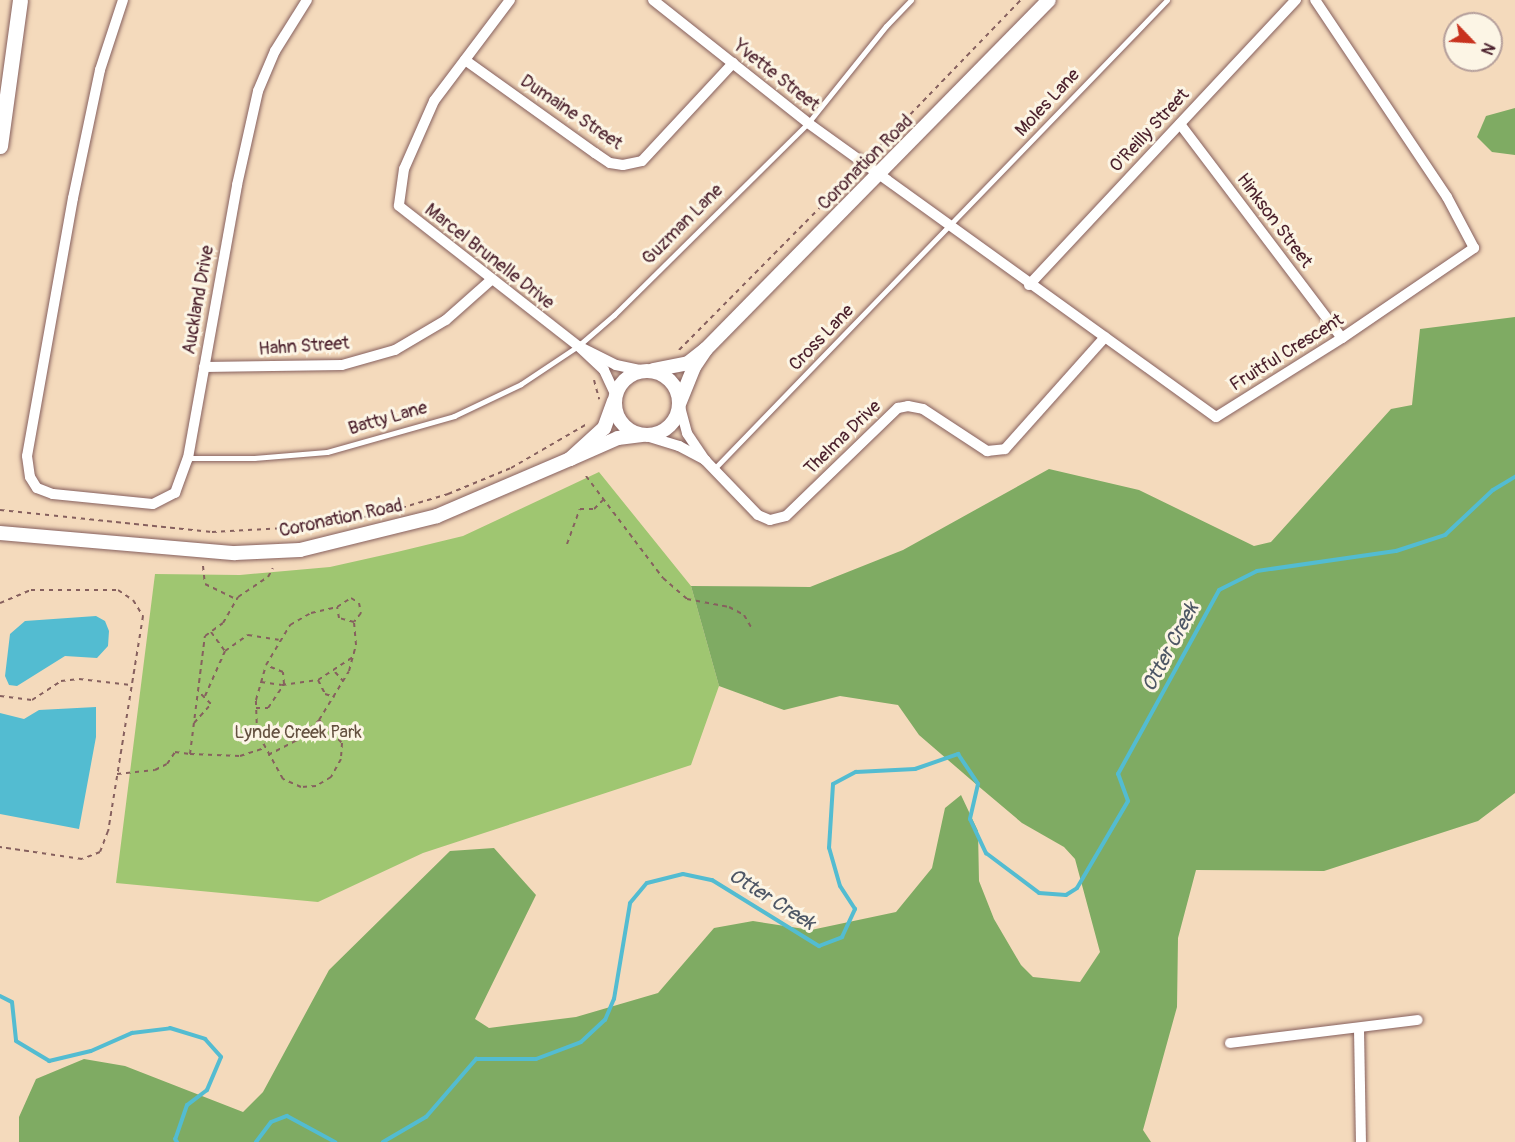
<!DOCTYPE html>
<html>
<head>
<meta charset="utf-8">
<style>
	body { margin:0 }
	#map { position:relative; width:1515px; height:1142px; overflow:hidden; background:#f4dabc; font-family:Pangolin,sans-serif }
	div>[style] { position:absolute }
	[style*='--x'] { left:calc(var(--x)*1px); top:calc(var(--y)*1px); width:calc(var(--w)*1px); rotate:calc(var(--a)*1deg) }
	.green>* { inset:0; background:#9fc671 }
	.forest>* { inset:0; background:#7fab63 }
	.water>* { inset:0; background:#53bcd1 }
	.stream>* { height:4px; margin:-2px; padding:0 2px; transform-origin:2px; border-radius:2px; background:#53bcd1 }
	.path>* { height:2px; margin-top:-1px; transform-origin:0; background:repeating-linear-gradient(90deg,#86605e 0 4.5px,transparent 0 9px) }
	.roads { filter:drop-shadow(0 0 2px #86605e) drop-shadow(0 0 2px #86605e) }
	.service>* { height:5px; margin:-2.5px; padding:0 2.5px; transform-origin:2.5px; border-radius:2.5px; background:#fff }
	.minor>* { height:10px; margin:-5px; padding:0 5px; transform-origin:5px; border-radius:5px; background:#fff }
	.tertiary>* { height:14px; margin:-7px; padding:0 7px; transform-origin:7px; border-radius:7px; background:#fff }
	.tertiary>.ring { margin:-7px; padding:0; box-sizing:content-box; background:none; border:14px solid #fff; border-radius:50% }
	.secondary>* { height:15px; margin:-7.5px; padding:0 7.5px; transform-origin:7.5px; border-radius:7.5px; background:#fff }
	span { translate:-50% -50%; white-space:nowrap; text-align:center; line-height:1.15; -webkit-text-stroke:6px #fcf5e5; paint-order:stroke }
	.street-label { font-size:18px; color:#4a1f2b }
	.park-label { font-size:18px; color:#645140 }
	.water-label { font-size:20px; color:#4d5665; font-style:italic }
	.north { position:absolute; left:1443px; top:12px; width:60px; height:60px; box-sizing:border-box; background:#fcf5e5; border:2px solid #b59f9b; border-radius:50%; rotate:115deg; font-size:16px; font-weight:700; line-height:24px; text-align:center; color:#4a1f2b }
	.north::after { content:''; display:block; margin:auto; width:21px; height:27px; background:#c8321e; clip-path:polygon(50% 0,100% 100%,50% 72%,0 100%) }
</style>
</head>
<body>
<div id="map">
	<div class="green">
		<i style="clip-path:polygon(599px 472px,691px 586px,719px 686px,691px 765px,423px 853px,318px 902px,116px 883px,155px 574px,240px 575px,330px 567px,397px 552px,463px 536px)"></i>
	</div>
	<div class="forest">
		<i style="clip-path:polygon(1515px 108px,1515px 155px,1492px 152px,1477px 137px,1486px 116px)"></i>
		<i style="clip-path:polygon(1515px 317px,1515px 793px,1478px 821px,1324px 871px,1196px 870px,1178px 938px,1177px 1007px,1143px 1130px,1151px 1142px,19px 1142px,19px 1117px,36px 1079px,84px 1059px,125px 1066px,243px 1112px,263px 1092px,329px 970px,450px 851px,494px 848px,536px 895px,475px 1019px,489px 1028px,576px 1017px,658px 993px,714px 928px,753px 921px,811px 930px,896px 912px,932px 868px,945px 808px,961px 795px,978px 831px,979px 881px,994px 919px,1021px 965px,1033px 977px,1080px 982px,1100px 952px,1075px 859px,1064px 847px,1022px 823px,977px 785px,919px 735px,898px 705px,840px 696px,784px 710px,719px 686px,691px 586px,810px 587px,903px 550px,1049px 469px,1139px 490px,1254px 546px,1271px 542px,1391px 409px,1412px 405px,1420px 329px)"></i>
	</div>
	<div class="water">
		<i style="clip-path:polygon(96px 616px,105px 621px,109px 631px,108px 646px,97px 658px,65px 656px,17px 686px,9px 685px,5px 676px,10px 634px,25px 621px)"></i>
		<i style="clip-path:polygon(96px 707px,96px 737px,79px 829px,0 814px,0 713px,24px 719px,39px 710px)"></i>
	</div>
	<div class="stream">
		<i style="--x:0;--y:996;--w:13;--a:27"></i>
		<i style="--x:12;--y:1002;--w:39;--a:84"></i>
		<i style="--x:16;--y:1041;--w:39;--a:31"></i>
		<i style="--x:49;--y:1061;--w:43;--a:-13.4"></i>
		<i style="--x:91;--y:1051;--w:45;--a:-23.7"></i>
		<i style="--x:132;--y:1033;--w:38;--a:-7"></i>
		<i style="--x:170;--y:1028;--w:37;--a:17"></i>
		<i style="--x:205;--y:1039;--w:24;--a:48"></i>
		<i style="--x:221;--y:1057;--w:36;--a:113"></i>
		<i style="--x:207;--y:1090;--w:25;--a:143"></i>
		<i style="--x:187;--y:1105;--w:36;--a:109"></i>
		<i style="--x:175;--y:1139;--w:4;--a:56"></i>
		<i style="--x:256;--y:1142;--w:25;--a:-53"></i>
		<i style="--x:271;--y:1122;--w:17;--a:-21"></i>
		<i style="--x:287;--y:1116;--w:55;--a:28.4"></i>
		<i style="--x:383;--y:1142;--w:50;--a:-30.2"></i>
		<i style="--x:426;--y:1117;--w:77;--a:-49.2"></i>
		<i style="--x:476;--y:1059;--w:60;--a:0"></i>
		<i style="--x:536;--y:1059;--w:48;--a:-20.7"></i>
		<i style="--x:581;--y:1042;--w:33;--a:-43"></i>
		<i style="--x:605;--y:1020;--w:23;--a:-67"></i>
		<i style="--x:614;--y:999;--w:97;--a:-80.5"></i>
		<i style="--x:630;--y:903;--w:26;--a:-50"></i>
		<i style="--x:647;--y:883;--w:37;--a:-14"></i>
		<i style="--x:683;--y:874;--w:30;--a:12"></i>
		<i style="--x:712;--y:880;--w:126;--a:31.7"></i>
		<i style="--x:819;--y:946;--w:25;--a:-21"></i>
		<i style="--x:842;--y:937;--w:31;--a:-65"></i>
		<i style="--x:855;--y:909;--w:27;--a:-123"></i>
		<i style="--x:840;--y:886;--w:40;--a:-106"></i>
		<i style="--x:829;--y:848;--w:64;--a:-86.4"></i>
		<i style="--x:833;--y:784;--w:26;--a:-28"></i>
		<i style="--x:856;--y:772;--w:59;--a:-2.9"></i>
		<i style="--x:915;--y:769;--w:46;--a:-19.2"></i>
		<i style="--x:958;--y:754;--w:36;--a:56"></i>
		<i style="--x:978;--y:784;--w:36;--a:103"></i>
		<i style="--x:970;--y:819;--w:38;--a:65"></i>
		<i style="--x:986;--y:853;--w:66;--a:37"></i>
		<i style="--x:1039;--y:893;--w:27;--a:4"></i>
		<i style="--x:1066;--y:895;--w:13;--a:-32"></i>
		<i style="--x:1077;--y:888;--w:101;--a:-59.6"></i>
		<i style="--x:1128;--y:801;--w:29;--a:-110"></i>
		<i style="--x:1118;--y:774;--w:210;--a:-61.2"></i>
		<i style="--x:1219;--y:590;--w:42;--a:-26.6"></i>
		<i style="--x:1257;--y:571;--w:140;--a:-8.2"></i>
		<i style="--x:1396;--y:551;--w:52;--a:-18.1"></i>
		<i style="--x:1445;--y:535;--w:66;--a:-43.2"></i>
		<i style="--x:1493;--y:490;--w:26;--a:-31"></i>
	</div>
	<div class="path">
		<i style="--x:873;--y:153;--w:213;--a:-46"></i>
		<i style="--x:679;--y:350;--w:249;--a:-45.3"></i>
		<i style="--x:594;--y:380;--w:20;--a:75"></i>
		<i style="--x:586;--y:476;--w:128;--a:53"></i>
		<i style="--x:663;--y:578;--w:32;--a:41"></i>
		<i style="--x:687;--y:599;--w:43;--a:10.8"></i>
		<i style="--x:729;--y:607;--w:17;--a:28"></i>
		<i style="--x:744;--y:615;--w:14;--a:60"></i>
		<i style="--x:0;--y:510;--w:213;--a:5.9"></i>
		<i style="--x:212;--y:532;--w:108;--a:-3.2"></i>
		<i style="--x:320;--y:526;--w:65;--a:-11.5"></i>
		<i style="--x:384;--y:513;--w:67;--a:-16.5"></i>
		<i style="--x:448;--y:494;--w:68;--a:-22.4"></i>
		<i style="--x:511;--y:468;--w:88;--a:-30.1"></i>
		<i style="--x:567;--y:544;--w:37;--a:-70"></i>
		<i style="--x:580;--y:509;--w:14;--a:0"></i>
		<i style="--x:594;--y:509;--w:14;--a:-45"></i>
		<i style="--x:203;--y:566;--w:18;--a:84"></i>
		<i style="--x:205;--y:584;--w:34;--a:26"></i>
		<i style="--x:0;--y:603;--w:34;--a:-23"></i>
		<i style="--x:31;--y:590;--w:87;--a:0"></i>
		<i style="--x:118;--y:590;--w:18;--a:34"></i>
		<i style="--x:133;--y:600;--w:19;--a:58"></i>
		<i style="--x:143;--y:616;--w:218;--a:99.2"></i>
		<i style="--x:108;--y:831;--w:22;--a:111"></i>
		<i style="--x:100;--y:852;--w:19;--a:159"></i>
		<i style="--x:82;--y:859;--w:83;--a:-171.7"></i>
		<i style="--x:211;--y:632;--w:24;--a:54"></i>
		<i style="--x:335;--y:672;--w:12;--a:48"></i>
		<i style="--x:318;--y:680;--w:16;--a:63"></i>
		<i style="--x:325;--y:694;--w:10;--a:17"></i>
		<i style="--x:261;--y:682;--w:21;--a:8"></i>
		<i style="--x:282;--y:685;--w:36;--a:-8"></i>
		<i style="--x:318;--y:680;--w:42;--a:-33.3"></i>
		<i style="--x:0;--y:696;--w:32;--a:7"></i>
		<i style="--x:32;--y:700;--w:35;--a:-33"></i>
		<i style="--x:61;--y:681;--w:18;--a:-6"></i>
		<i style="--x:79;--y:679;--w:52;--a:6.6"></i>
		<i style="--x:205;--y:696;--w:49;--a:-66"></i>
		<i style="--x:225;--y:651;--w:28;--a:-35"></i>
		<i style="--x:248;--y:635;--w:31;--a:9"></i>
		<i style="--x:256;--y:708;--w:12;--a:0"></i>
		<i style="--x:268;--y:708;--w:29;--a:-56"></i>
		<i style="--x:284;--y:684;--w:12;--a:-95"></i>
		<i style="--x:283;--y:672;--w:18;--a:-158"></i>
		<i style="--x:319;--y:720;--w:33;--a:45"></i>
		<i style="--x:342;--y:743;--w:16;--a:94"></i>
		<i style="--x:341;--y:759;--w:21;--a:119"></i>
		<i style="--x:331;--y:777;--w:17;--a:149"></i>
		<i style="--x:316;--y:786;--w:15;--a:176"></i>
		<i style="--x:301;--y:787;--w:20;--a:-156"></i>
		<i style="--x:283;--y:779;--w:54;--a:-119"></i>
		<i style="--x:257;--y:732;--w:32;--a:-92"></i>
		<i style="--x:256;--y:700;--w:36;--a:-74"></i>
		<i style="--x:266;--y:665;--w:47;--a:-59"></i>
		<i style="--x:290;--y:625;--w:24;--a:-30"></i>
		<i style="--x:311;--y:613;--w:27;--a:-13"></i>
		<i style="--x:337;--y:607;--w:17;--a:-33"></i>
		<i style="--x:351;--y:598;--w:9;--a:32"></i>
		<i style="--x:359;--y:603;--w:10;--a:79"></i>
		<i style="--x:361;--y:613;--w:11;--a:128"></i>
		<i style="--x:194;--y:723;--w:25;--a:-48"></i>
		<i style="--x:211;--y:704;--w:18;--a:-135"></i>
		<i style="--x:190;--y:754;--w:50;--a:2.3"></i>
		<i style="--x:240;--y:756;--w:25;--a:-18"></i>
		<i style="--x:268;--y:755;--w:31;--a:-27"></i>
		<i style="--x:296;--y:741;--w:31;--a:-42"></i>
		<i style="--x:319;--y:720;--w:57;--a:-58.5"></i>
		<i style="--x:349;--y:671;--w:27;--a:-75"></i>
		<i style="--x:356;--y:645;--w:23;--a:-95"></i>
		<i style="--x:354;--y:622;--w:16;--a:-165"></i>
		<i style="--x:339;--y:618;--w:11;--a:-100"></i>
		<i style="--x:117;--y:774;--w:38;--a:-6"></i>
		<i style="--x:155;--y:770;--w:13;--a:-27"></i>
		<i style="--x:167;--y:764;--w:14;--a:-56"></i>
		<i style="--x:175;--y:752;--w:15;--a:8"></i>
		<i style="--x:190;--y:754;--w:119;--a:-82.8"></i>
		<i style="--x:205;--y:636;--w:22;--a:-36"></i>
		<i style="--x:223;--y:623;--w:30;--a:-60"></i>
		<i style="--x:238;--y:597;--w:36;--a:-34"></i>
		<i style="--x:268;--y:577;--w:10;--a:-61"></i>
	</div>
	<div class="roads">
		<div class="service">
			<i style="--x:188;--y:458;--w:66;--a:0"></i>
			<i style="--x:254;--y:458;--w:73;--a:-4.7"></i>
			<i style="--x:327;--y:452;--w:132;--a:-15.8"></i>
			<i style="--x:454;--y:416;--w:74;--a:-25.5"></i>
			<i style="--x:521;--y:384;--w:69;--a:-33.7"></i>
			<i style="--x:578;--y:346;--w:48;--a:-40.7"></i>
			<i style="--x:614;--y:315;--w:273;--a:-44.7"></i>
			<i style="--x:808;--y:123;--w:124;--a:-51.2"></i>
			<i style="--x:886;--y:26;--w:36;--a:-46"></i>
			<i style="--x:714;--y:469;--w:652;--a:-45.99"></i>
		</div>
		<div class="minor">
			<i style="--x:123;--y:0;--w:74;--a:108.2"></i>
			<i style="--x:100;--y:70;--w:131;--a:101.9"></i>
			<i style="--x:73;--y:198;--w:262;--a:100.1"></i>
			<i style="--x:27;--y:456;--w:21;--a:82"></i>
			<i style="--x:30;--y:477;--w:13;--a:58"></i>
			<i style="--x:37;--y:488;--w:17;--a:21"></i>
			<i style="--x:53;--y:494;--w:100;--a:5.7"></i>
			<i style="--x:153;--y:504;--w:25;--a:-27"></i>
			<i style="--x:175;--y:493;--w:37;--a:-70"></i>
			<i style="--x:188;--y:458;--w:277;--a:-79.8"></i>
			<i style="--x:237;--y:185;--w:96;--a:-77.4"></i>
			<i style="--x:258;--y:91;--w:43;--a:-67"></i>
			<i style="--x:275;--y:51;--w:60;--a:-57.9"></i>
			<i style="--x:510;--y:0;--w:126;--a:127"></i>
			<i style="--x:434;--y:101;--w:74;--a:113.8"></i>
			<i style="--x:404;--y:169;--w:37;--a:98"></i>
			<i style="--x:399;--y:206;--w:227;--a:38"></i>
			<i style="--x:653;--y:0;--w:198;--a:38.4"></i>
			<i style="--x:808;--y:123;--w:503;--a:35.78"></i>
			<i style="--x:1216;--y:417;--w:149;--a:-32.1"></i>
			<i style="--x:1342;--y:338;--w:160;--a:-34.3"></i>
			<i style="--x:1474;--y:248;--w:58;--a:-117.9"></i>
			<i style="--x:1447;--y:197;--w:237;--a:-123.8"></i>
			<i style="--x:465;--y:60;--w:160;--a:35.6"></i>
			<i style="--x:595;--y:153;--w:18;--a:34"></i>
			<i style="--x:610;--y:163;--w:13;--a:9"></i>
			<i style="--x:623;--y:165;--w:19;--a:-12"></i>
			<i style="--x:642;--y:161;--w:134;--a:-47.1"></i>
			<i style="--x:1180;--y:124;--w:268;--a:52.9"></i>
			<i style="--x:1029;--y:285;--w:391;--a:-46.9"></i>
			<i style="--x:204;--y:367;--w:138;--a:-0.8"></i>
			<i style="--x:342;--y:365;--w:55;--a:-15.8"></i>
			<i style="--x:395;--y:350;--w:59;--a:-30.5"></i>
			<i style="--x:446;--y:320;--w:59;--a:-41.6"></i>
			<i style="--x:616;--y:396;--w:29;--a:-115"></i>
			<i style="--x:604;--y:370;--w:35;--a:-137"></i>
			<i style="--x:578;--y:346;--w:42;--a:26.6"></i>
			<i style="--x:616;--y:365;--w:30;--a:12"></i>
			<i style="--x:643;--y:435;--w:38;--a:17"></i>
			<i style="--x:679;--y:446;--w:30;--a:28"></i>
			<i style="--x:705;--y:460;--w:32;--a:-124"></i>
			<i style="--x:687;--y:433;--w:30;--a:-105"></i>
			<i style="--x:705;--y:460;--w:76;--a:46.1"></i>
			<i style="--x:758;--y:515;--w:13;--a:23"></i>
			<i style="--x:770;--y:520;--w:16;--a:-14"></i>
			<i style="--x:786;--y:516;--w:156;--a:-44"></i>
			<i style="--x:898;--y:408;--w:10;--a:-11"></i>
			<i style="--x:908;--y:406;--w:15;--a:11"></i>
			<i style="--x:923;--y:409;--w:77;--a:33.3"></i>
			<i style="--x:987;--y:451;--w:18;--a:-6"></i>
			<i style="--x:1005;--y:449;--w:150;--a:-48.2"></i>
			<i style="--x:1359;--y:1029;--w:113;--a:89"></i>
			<i style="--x:1230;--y:1043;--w:189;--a:-7"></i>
		</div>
		<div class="tertiary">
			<i style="--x:706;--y:349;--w:489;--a:-45.5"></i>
			<i style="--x:653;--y:370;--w:36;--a:-11"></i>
			<i style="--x:688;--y:363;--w:23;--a:-38"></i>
			<i style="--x:706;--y:349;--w:22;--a:124"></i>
			<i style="--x:694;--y:367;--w:38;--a:112"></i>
			<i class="ring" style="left:615px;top:371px;width:50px;height:50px"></i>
			<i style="--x:614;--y:401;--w:29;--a:110"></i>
			<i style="--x:604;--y:428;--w:46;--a:137.6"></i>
			<i style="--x:570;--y:459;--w:52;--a:-23.6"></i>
			<i style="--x:618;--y:438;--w:24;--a:-7"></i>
			<i style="--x:0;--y:533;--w:236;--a:4.9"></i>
			<i style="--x:235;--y:553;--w:65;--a:-2.6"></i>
			<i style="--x:300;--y:550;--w:141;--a:-13.9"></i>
			<i style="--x:437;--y:516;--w:145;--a:-23.2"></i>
		</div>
		<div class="secondary">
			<i style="--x:0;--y:146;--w:147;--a:-82.2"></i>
		</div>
	</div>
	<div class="street-label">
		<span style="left:776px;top:76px;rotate:38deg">Yvette Street</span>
		<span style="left:1048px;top:103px;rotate:-47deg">Moles Lane</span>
		<span style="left:571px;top:113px;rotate:34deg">Dumaine Street</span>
		<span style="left:1150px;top:131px;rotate:-47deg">O'Reilly Street</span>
		<span style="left:866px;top:163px;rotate:-45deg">Coronation Road</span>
		<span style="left:1274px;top:221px;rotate:53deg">Hinkson Street</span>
		<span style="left:683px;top:225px;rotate:-45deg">Guzman Lane</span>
		<span style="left:489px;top:257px;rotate:38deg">Marcel Brunelle Drive</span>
		<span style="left:199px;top:300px;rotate:-80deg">Auckland Drive</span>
		<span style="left:822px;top:338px;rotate:-46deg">Cross Lane</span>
		<span style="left:304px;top:347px;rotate:-4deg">Hahn Street</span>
		<span style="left:1287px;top:353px;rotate:-32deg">Fruitful Crescent</span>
		<span style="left:388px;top:419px;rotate:-16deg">Batty Lane</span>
		<span style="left:843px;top:438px;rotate:-44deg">Thelma Drive</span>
		<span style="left:341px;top:519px;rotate:-12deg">Coronation Road</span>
	</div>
	<div class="park-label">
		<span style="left:298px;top:733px">Lynde Creek Park</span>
	</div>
	<div class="water-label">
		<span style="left:1170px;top:647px;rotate:-62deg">Otter Creek</span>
		<span style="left:772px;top:899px;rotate:32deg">Otter Creek</span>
	</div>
	<div class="north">N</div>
</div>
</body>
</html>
